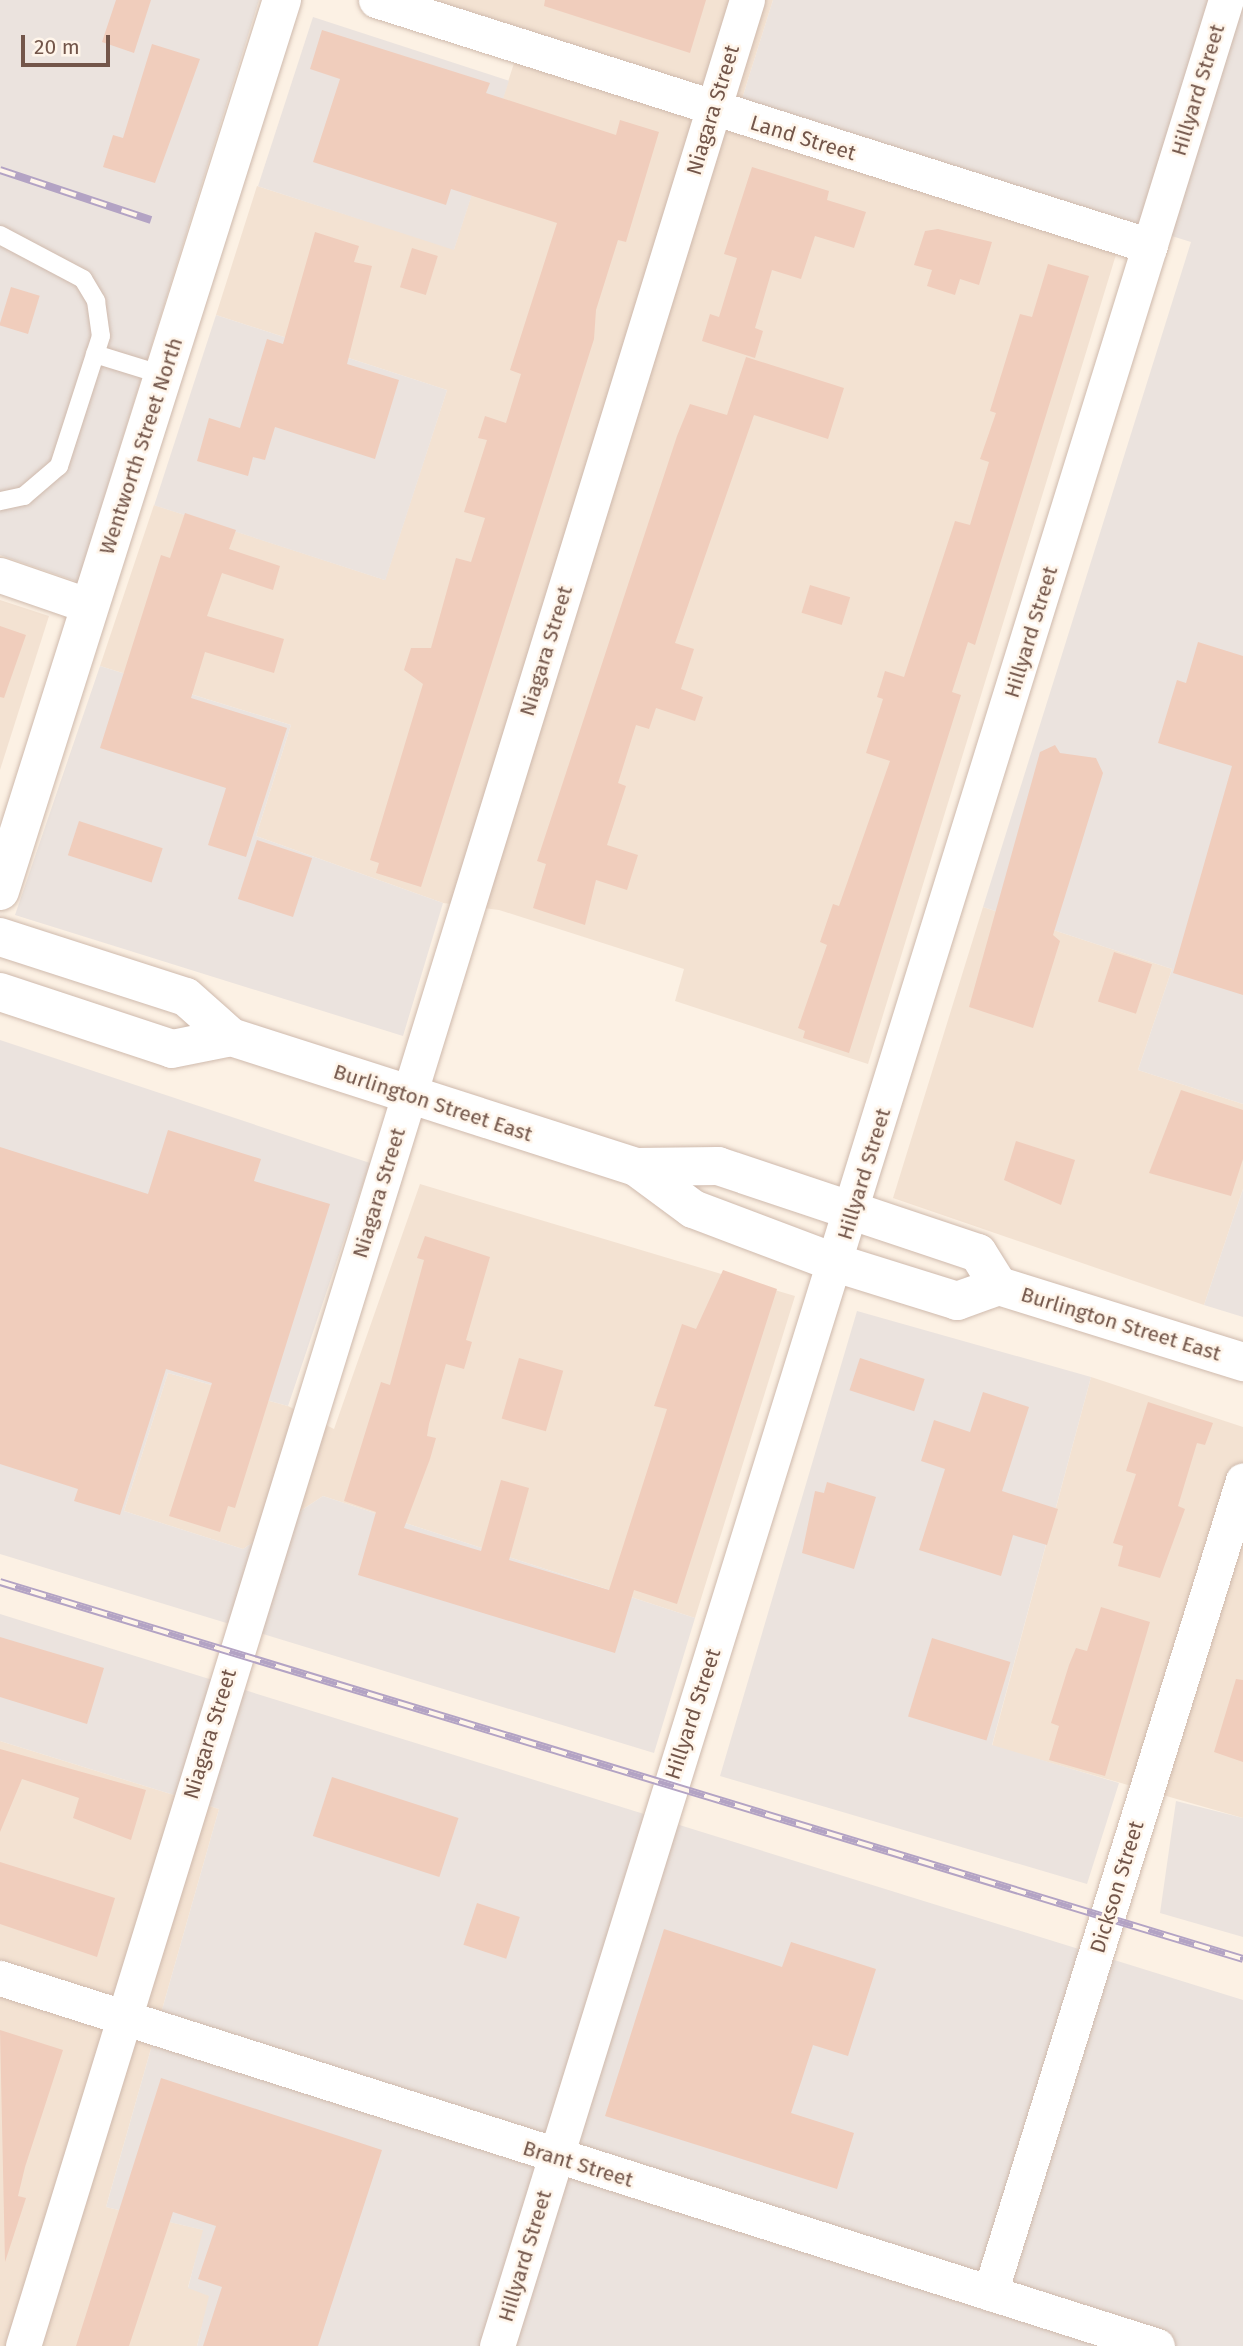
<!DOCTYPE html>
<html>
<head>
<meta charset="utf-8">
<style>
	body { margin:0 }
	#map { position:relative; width:1243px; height:2346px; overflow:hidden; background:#fcf1e4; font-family:"Fira Sans",sans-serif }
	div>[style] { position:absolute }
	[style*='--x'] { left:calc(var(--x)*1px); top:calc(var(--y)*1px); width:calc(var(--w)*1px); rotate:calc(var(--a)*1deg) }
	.residential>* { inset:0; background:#f3e2d2 }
	.industrial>* { inset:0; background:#ebe3de; transform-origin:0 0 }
	.building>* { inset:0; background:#f0cdbc; transform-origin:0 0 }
	.roads { filter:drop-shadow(0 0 2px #cfbaad) drop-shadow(0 0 2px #cfbaad) }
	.service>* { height:18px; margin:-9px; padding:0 9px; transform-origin:9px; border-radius:9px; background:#fff }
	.minor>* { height:35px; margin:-17.5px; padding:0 17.5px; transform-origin:17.5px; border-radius:17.5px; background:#fff }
	.tertiary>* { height:38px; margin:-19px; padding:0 19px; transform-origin:19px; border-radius:19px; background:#fff }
	.secondary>* { height:38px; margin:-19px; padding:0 19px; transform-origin:19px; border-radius:19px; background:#fff }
	.rail>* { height:8px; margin-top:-4px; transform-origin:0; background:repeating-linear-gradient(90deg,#fff5ea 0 16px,#b3a3c4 0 32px); box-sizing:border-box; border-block:2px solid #b3a3c4 }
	span { translate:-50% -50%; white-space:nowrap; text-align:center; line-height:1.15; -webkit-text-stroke:5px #fff5ea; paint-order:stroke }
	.street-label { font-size:21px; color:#73564a }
	.scale { position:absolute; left:21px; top:35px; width:89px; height:32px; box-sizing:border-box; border:4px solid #73564a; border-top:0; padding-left:9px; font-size:21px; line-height:24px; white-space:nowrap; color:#73564a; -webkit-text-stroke:5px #fff5ea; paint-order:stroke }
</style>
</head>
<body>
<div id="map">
	<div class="residential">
		<i style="clip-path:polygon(434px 0,773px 0,741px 102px,1126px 222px,868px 1064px,675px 1001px,684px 969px,499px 910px,443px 903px,256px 836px,291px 725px,100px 666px,154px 505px,385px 580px,447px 390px,216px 315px,257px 186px,454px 249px,525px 29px)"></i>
		<i style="clip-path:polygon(0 600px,49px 616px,0 770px)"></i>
		<i style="clip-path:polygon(983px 907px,1172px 969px,1138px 1070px,1243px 1104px,1243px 1189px,1204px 1305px,893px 1198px)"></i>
		<i style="clip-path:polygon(420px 1184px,795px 1296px,695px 1618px,323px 1496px,243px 1549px,124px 1511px,168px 1373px,288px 1406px,334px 1429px)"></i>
		<i style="clip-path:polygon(1091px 1377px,1243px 1427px,1243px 1818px,992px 1746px)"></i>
		<i style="clip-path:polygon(0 1741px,219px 1809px,106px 2207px,204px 2230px,188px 2287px,210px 2296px,197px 2346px,0 2346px)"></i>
	</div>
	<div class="industrial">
		<i style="clip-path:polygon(0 0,259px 0,78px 582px,0 555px)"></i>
		<i style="clip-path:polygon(773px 0,1243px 0,1243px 1104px,1138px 1070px,1172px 969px,983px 907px,1191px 242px,741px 102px)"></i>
		<i style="left:313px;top:17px;width:206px;height:178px;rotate:18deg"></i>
		<i style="left:216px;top:315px;width:243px;height:200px;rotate:18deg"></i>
		<i style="clip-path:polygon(100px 666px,291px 725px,256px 836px,443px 903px,403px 1036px,15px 915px)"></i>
		<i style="clip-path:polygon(0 1040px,370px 1163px,288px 1406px,168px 1373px,124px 1511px,243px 1549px,323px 1496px,695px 1618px,654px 1753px,0 1554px)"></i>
		<i style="clip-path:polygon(1243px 1189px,1243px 1317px,1204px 1305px)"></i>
		<i style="clip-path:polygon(857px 1311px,1091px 1377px,992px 1745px,1119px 1783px,1087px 1884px,720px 1776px)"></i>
		<i style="clip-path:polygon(0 1614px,1243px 2000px,1243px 2346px,197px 2346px,209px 2296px,188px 2288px,203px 2230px,106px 2207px,219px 1809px,0 1741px)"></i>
		<i style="clip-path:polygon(1176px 1801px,1243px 1818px,1243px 1937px,1160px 1913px)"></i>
	</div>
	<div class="building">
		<i style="clip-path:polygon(116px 0,151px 0,134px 53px,102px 42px)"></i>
		<i style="clip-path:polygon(545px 0,706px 0,690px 53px,544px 6px)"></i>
		<i style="clip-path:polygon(322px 30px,490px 83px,486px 93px,616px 135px,620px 120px,659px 132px,626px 242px,618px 240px,596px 310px,594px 339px,421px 887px,376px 873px,379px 863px,370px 860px,423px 684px,404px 670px,411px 648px,431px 648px,456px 558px,471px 562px,485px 518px,464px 512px,487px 440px,478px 438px,485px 416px,506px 423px,521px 374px,510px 370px,557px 223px,451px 189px,446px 205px,313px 162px,340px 79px,310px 69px)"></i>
		<i style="clip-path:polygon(152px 44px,200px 59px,155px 183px,103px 167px,113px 135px,123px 138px)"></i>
		<i style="clip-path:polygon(752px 167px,829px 191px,827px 200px,866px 212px,854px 248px,815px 236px,801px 279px,772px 270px,755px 328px,763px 331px,755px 358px,702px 341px,710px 314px,719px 317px,737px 258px,724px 254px)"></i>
		<i style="clip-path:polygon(938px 229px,992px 242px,979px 285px,960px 279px,955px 295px,927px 286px,932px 270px,914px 265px,925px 231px)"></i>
		<i style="clip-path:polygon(315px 232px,359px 246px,354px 262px,372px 266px,347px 364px,399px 380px,375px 459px,275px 427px,265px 460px,253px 457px,248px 476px,197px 461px,209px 418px,240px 428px,267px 339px,283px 344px)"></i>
		<i style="left:412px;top:248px;width:27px;height:41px;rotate:17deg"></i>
		<i style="clip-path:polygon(1048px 264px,1089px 276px,975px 645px,968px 642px,952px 692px,961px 695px,849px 1053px,803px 1038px,805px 1031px,798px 1028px,827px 945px,820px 942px,833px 904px,839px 906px,890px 761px,866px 753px,883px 699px,877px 697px,885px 671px,904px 677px,955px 521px,970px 525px,989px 462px,980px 459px,996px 413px,990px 411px,1020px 314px,1032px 317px)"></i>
		<i style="left:11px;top:287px;width:30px;height:40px;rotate:17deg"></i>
		<i style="clip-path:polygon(746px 357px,844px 388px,828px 439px,754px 415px,675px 643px,694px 649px,681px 689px,703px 697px,695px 721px,656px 708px,649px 729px,636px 725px,618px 783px,626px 786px,607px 845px,638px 855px,627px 890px,596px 880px,585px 925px,533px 908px,546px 864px,537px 861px,677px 436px,690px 404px,727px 415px)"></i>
		<i style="clip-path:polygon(185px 513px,236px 530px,229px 549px,280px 566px,273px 590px,222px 573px,207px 616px,284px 639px,274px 673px,205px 652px,191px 698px,287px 728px,246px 857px,208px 845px,226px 788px,100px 748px,161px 555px,170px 558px)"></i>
		<i style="left:810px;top:585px;width:42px;height:29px;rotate:17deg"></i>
		<i style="clip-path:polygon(0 626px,26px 635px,4px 698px,0 697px)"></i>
		<i style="clip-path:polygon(1198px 642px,1243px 656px,1243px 995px,1173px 973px,1232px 766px,1158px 743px,1177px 680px,1186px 683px)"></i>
		<i style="clip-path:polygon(1055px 745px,1060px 753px,1096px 758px,1103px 773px,1053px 935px,1060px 941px,1033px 1028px,969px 1007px,1040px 752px)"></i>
		<i style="left:79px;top:821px;width:88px;height:36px;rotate:18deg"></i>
		<i style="left:257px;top:840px;width:58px;height:62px;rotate:18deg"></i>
		<i style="left:1114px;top:952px;width:40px;height:52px;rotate:18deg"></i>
		<i style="clip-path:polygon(1181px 1090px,1243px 1110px,1243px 1159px,1231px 1196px,1149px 1173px)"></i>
		<i style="clip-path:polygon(168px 1130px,261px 1159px,254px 1181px,330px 1204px,235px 1508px,228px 1506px,220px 1532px,169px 1516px,212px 1383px,166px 1369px,120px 1515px,74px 1501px,78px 1489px,0 1464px,0 1147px,148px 1194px)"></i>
		<i style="clip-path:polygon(1016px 1141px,1075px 1160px,1061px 1205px,1004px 1180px)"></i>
		<i style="clip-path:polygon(425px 1236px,490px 1257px,466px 1340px,472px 1342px,464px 1369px,446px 1364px,429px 1424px,427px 1436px,436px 1438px,430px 1459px,404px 1528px,481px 1551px,501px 1480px,529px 1488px,509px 1560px,609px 1590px,667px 1409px,654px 1406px,682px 1324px,696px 1329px,723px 1270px,777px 1289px,677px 1604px,634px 1590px,615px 1653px,358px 1575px,376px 1512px,344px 1501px,381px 1382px,390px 1385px,424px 1260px,417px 1258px)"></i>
		<i style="left:519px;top:1358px;width:46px;height:63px;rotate:16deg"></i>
		<i style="left:860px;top:1358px;width:68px;height:34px;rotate:18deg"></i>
		<i style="clip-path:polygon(983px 1392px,1029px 1407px,1002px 1491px,1058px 1509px,1047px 1545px,1013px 1535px,1001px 1576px,919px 1550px,945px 1469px,921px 1461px,934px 1420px,970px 1432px)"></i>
		<i style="clip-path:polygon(1148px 1402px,1213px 1423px,1205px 1445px,1197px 1443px,1178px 1506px,1185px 1509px,1160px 1578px,1118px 1566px,1123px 1546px,1113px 1543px,1136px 1474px,1126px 1471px)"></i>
		<i style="clip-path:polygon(827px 1482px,876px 1497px,854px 1569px,802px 1553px,815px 1491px,824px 1493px)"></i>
		<i style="clip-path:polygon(1101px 1607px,1150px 1622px,1105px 1776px,1049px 1760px,1059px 1726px,1051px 1723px,1069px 1665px,1076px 1648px,1087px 1651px)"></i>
		<i style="clip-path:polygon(0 1637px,104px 1668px,87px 1724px,0 1697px)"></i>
		<i style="left:932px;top:1638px;width:82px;height:82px;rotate:17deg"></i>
		<i style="clip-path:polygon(1236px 1679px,1243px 1680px,1243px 1762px,1214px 1752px)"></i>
		<i style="clip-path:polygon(0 1749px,146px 1790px,131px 1840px,73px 1818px,79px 1798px,22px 1779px,0 1832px)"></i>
		<i style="left:332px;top:1777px;width:133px;height:62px;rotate:18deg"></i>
		<i style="clip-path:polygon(0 1862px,115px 1898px,97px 1957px,0 1924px)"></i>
		<i style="left:477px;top:1903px;width:45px;height:44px;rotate:18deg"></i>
		<i style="clip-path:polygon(664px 1929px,782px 1967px,791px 1942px,876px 1969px,848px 2056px,813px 2045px,791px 2113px,854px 2133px,837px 2189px,605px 2116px)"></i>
		<i style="clip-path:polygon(0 2030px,63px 2050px,25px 2167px,18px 2196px,26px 2198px,5px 2262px)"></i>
		<i style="clip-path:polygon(161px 2078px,382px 2150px,318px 2346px,203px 2346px,222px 2287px,198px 2279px,216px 2226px,173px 2212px,129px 2346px,76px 2346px)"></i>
	</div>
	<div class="roads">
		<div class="service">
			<i style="--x:0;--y:235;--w:94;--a:27.9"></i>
			<i style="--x:83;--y:279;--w:26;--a:59"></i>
			<i style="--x:96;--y:301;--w:35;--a:82"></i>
			<i style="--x:101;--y:336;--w:137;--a:107.9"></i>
			<i style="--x:59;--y:466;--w:46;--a:139.4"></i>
			<i style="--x:24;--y:496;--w:25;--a:168"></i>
			<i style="--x:95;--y:354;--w:71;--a:17.2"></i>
		</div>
		<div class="minor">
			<i style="--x:376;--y:0;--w:812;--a:17.63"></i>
			<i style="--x:0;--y:575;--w:95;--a:19"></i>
			<i style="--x:0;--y:1978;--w:1214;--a:17.64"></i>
			<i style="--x:990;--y:2293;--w:851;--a:-72.71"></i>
			<i style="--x:23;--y:2346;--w:2455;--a:-72.85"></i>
			<i style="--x:497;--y:2346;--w:2457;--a:-72.74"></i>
		</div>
		<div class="tertiary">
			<i style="--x:0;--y:891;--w:935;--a:-72.44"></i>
		</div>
		<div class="secondary">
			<i style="--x:0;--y:937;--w:195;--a:17.9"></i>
			<i style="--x:186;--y:997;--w:60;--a:41.6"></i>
			<i style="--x:231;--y:1037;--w:425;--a:17.8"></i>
			<i style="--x:636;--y:1167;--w:71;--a:36.4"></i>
			<i style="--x:693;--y:1209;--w:153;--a:20.7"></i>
			<i style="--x:836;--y:1263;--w:127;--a:17.4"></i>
			<i style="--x:957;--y:1301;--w:45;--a:-19.7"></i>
			<i style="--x:999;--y:1286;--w:256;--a:17.3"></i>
			<i style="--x:0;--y:992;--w:181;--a:18.3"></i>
			<i style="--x:172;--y:1049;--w:60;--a:-11.5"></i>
			<i style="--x:636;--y:1167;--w:82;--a:-0.7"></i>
			<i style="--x:718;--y:1166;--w:274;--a:18.5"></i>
			<i style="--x:978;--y:1253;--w:39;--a:58"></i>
		</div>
	</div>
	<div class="rail">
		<i style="--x:0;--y:170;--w:159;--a:18.3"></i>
		<i style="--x:0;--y:1582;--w:1299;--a:16.87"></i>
	</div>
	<div class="street-label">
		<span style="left:1198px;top:90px;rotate:-73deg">Hillyard Street</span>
		<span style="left:713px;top:110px;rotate:-73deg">Niagara Street</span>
		<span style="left:803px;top:138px;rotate:17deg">Land Street</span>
		<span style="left:141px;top:446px;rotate:-72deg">Wentworth Street North</span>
		<span style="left:1031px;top:632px;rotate:-73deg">Hillyard Street</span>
		<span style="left:546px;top:651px;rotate:-73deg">Niagara Street</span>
		<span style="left:433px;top:1103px;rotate:18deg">Burlington Street East</span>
		<span style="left:864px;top:1174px;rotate:-73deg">Hillyard Street</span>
		<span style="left:379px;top:1193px;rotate:-73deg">Niagara Street</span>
		<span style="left:1121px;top:1324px;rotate:17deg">Burlington Street East</span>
		<span style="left:693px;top:1714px;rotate:-72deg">Hillyard Street</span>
		<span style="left:210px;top:1734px;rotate:-73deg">Niagara Street</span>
		<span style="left:1117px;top:1887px;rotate:-73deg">Dickson Street</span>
		<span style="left:578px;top:2164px;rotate:17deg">Brant Street</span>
		<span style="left:525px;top:2256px;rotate:-73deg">Hillyard Street</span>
	</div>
	<div class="scale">20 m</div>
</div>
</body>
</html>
